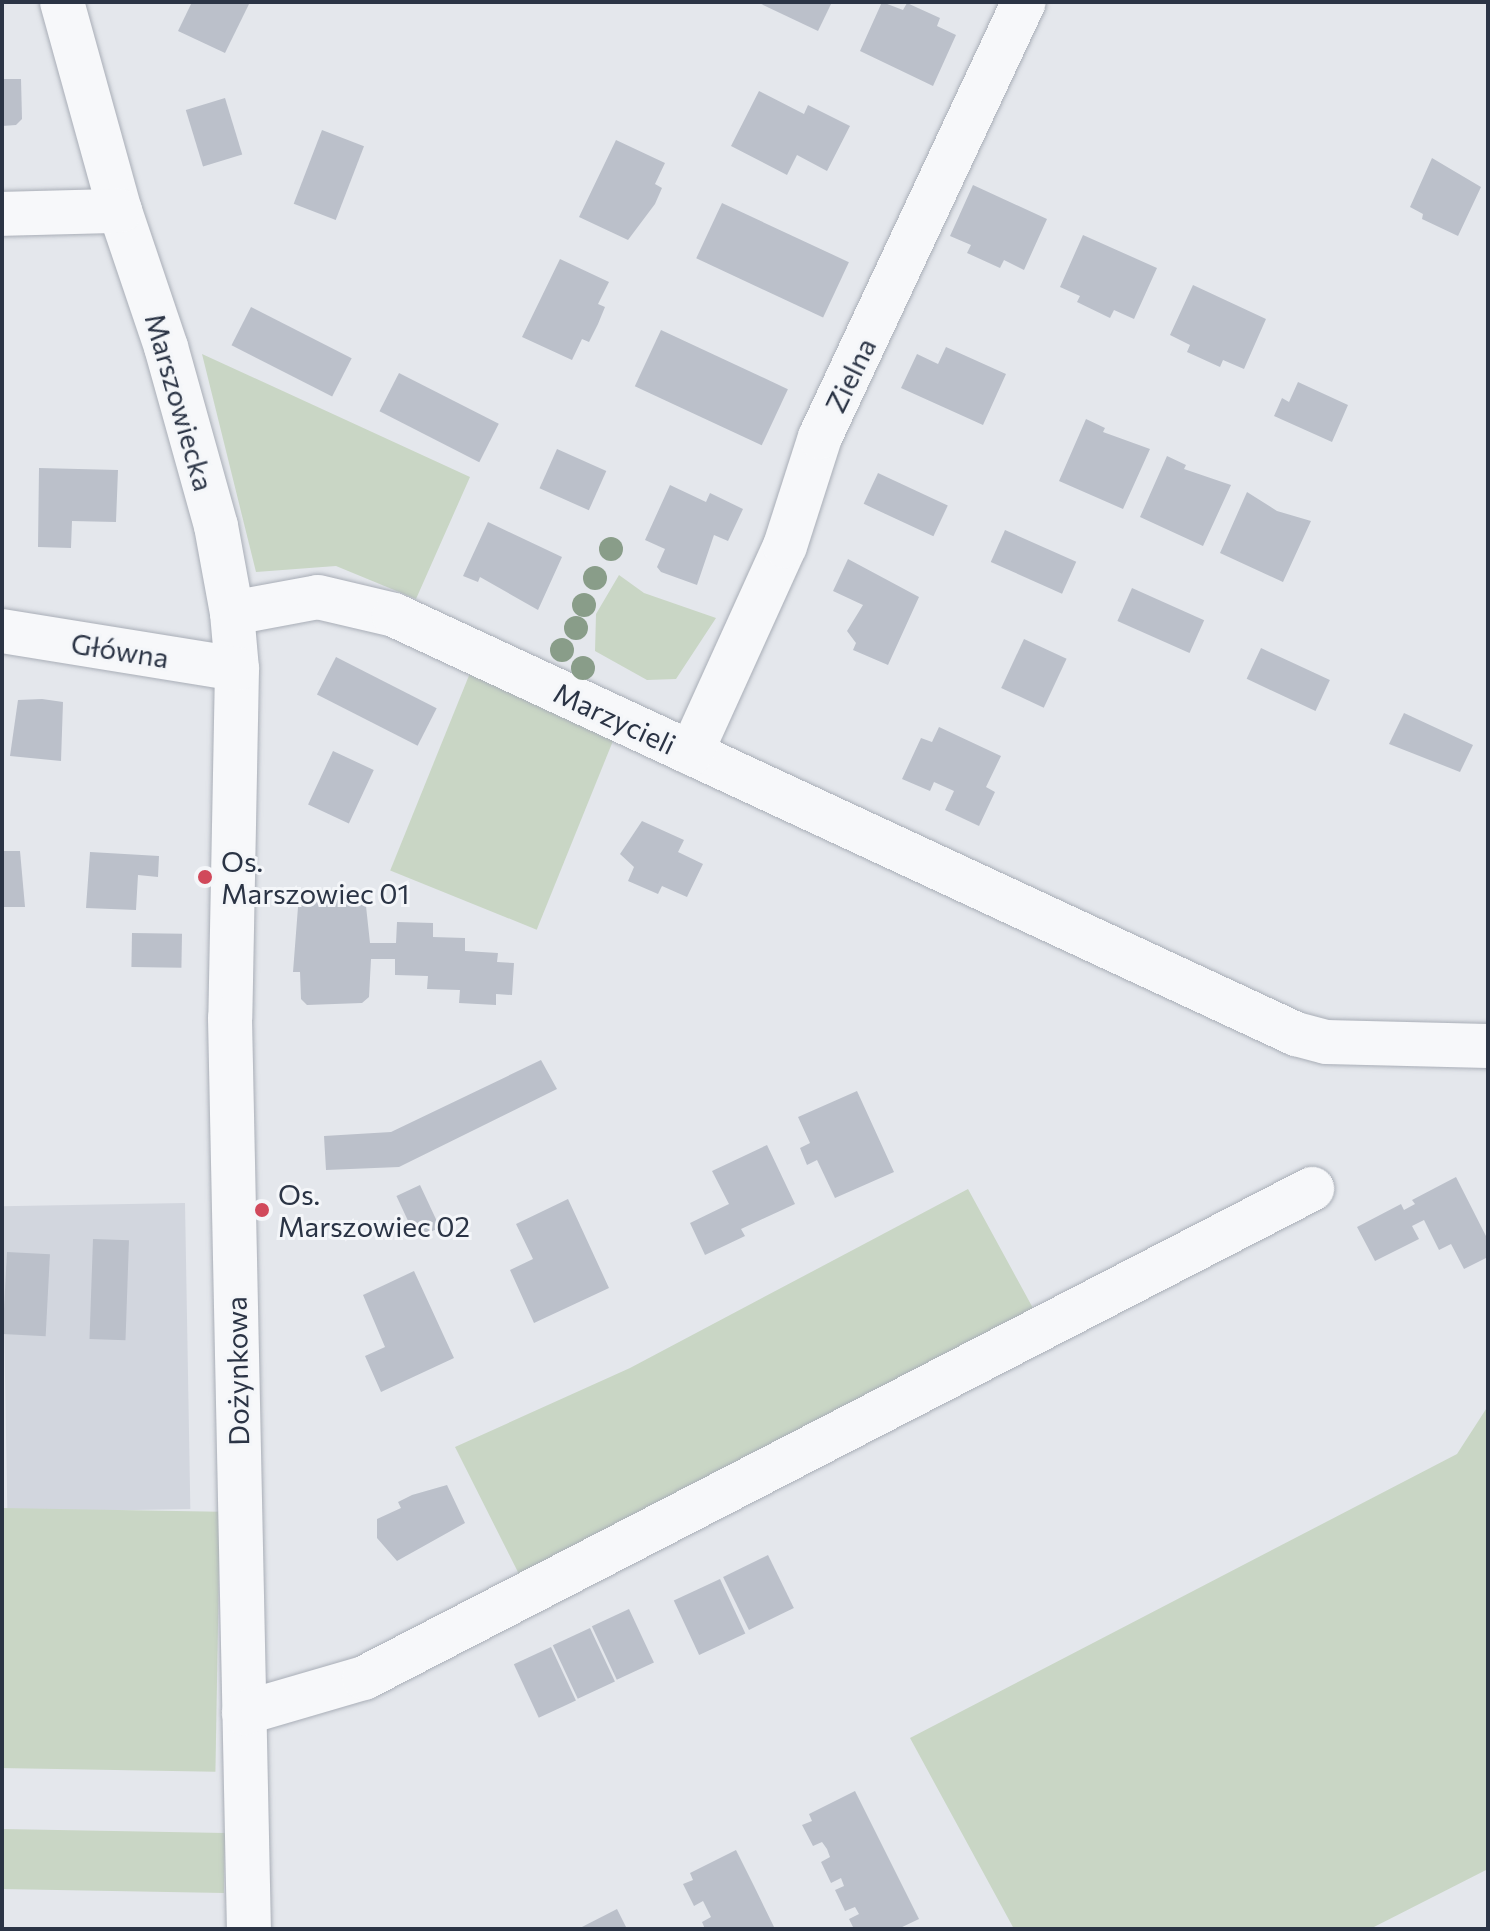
<!DOCTYPE html>
<html>
<head>
<meta charset="utf-8">
<style>
	body { margin:0 }
	#map { position:relative; width:1490px; height:1931px; overflow:hidden; background:#e4e7ec; font-family:Commissioner,sans-serif }
	div>[style] { position:absolute }
	[style*='--x'] { left:calc(var(--x)*1px); top:calc(var(--y)*1px); width:calc(var(--w)*1px); rotate:calc(var(--a)*1deg) }
	.built>* { inset:0; background:#d2d6de; transform-origin:0 0 }
	.green>* { inset:0; background:#c9d6c5; transform-origin:0 0 }
	.building>* { inset:0; background:#bbc0ca; transform-origin:0 0 }
	.roads { filter:drop-shadow(0 0 2px #a9aeb7) drop-shadow(0 0 2px #a9aeb7) }
	.minor>* { height:44px; margin:-22px; padding:0 22px; transform-origin:22px; border-radius:22px; background:#f7f8fa }
	.trees>* { width:24px; height:24px; margin:-12px; border-radius:50%; background:#899d89 }
	.dots>* { width:22px; height:22px; translate:-50% -50%; box-sizing:border-box; border:4px solid #f4f6f9; border-radius:50% }
	span { translate:-50% -50%; white-space:nowrap; text-align:center; line-height:1.15; -webkit-text-stroke:6px #f4f6f9; paint-order:stroke }
	.street-label { font-size:28px; color:#2b3445 }
	.poi-label { font-size:28px; color:#2b3445 }
	.left { translate:0 -50%; text-align:left }
	.frame { position:absolute; inset:0; border:4px solid #2b3445; pointer-events:none }
</style>
</head>
<body>
<div id="map">
	<div class="built">
		<i style="left:185px;top:1203px;width:306px;height:183px;rotate:89deg"></i>
	</div>
	<div class="green">
		<i style="clip-path:polygon(202px 354px,470px 477px,416px 599px,336px 566px,256px 572px)"></i>
		<i style="clip-path:polygon(619px 575px,644px 593px,716px 618px,676px 679px,647px 680px,595px 651px,596px 614px)"></i>
		<i style="left:470px;top:673px;width:158px;height:213px;rotate:22deg"></i>
		<i style="clip-path:polygon(968px 1189px,1052px 1343px,534px 1604px,455px 1447px,630px 1368px)"></i>
		<i style="clip-path:polygon(1488px 1406px,1488px 1869px,1370px 1929px,1014px 1929px,910px 1738px,1457px 1454px)"></i>
		<i style="left:2px;top:1508px;width:218px;height:260px;rotate:1deg"></i>
		<i style="left:2px;top:1829px;width:223px;height:60px;rotate:1deg"></i>
	</div>
	<div class="building">
		<i style="clip-path:polygon(192px 2px,250px 2px,225px 53px,178px 31px)"></i>
		<i style="clip-path:polygon(757px 2px,832px 2px,818px 31px)"></i>
		<i style="clip-path:polygon(882px 2px,903px 10px,907px 3px,940px 18px,937px 26px,956px 35px,933px 86px,860px 51px)"></i>
		<i style="clip-path:polygon(2px 79px,21px 79px,22px 119px,16px 125px,2px 126px)"></i>
		<i style="clip-path:polygon(759px 91px,804px 114px,808px 105px,850px 126px,827px 171px,797px 155px,787px 175px,731px 146px)"></i>
		<i style="left:225px;top:98px;width:59px;height:41px;rotate:73deg"></i>
		<i style="left:322px;top:130px;width:45px;height:79px;rotate:21deg"></i>
		<i style="clip-path:polygon(616px 140px,665px 163px,655px 184px,662px 188px,655px 204px,628px 240px,579px 217px)"></i>
		<i style="clip-path:polygon(1432px 158px,1481px 187px,1458px 236px,1422px 219px,1423px 214px,1410px 207px)"></i>
		<i style="clip-path:polygon(973px 185px,1047px 219px,1024px 270px,1004px 260px,1000px 268px,967px 253px,971px 245px,950px 236px)"></i>
		<i style="left:722px;top:203px;width:140px;height:61px;rotate:25deg"></i>
		<i style="clip-path:polygon(1083px 235px,1157px 268px,1134px 319px,1114px 310px,1110px 318px,1077px 302px,1080px 296px,1060px 287px)"></i>
		<i style="clip-path:polygon(560px 259px,609px 282px,598px 304px,605px 307px,598px 324px,589px 342px,582px 339px,572px 360px,522px 337px)"></i>
		<i style="clip-path:polygon(1193px 285px,1266px 319px,1244px 369px,1223px 360px,1220px 367px,1187px 352px,1190px 345px,1170px 335px)"></i>
		<i style="left:251px;top:307px;width:113px;height:43px;rotate:27deg"></i>
		<i style="left:661px;top:330px;width:140px;height:62px;rotate:25deg"></i>
		<i style="clip-path:polygon(946px 347px,1006px 374px,983px 425px,901px 388px,917px 354px,938px 364px)"></i>
		<i style="left:399px;top:373px;width:112px;height:43px;rotate:27deg"></i>
		<i style="clip-path:polygon(1298px 382px,1348px 405px,1332px 442px,1274px 416px,1282px 398px,1289px 402px)"></i>
		<i style="clip-path:polygon(1086px 419px,1105px 428px,1103px 432px,1150px 449px,1123px 509px,1059px 481px)"></i>
		<i style="left:557px;top:449px;width:54px;height:43px;rotate:24deg"></i>
		<i style="clip-path:polygon(1167px 456px,1186px 465px,1184px 469px,1231px 485px,1203px 546px,1140px 517px)"></i>
		<i style="clip-path:polygon(39px 468px,118px 470px,116px 522px,72px 521px,71px 548px,38px 547px)"></i>
		<i style="left:878px;top:473px;width:77px;height:34px;rotate:25deg"></i>
		<i style="clip-path:polygon(670px 485px,706px 502px,710px 493px,743px 509px,728px 541px,714px 535px,697px 585px,661px 572px,657px 567px,665px 549px,645px 540px)"></i>
		<i style="clip-path:polygon(1247px 492px,1277px 511px,1311px 521px,1283px 582px,1220px 553px)"></i>
		<i style="clip-path:polygon(488px 522px,562px 557px,538px 610px,480px 577px,478px 582px,463px 576px)"></i>
		<i style="left:1005px;top:530px;width:78px;height:35px;rotate:24deg"></i>
		<i style="clip-path:polygon(848px 559px,919px 597px,888px 665px,853px 650px,856px 643px,847px 631px,863px 605px,833px 591px)"></i>
		<i style="left:1132px;top:588px;width:79px;height:36px;rotate:24deg"></i>
		<i style="left:1024px;top:639px;width:47px;height:54px;rotate:25deg"></i>
		<i style="left:1261px;top:648px;width:76px;height:34px;rotate:25deg"></i>
		<i style="left:336px;top:657px;width:113px;height:42px;rotate:27deg"></i>
		<i style="clip-path:polygon(42px 699px,63px 702px,61px 761px,10px 756px,18px 700px)"></i>
		<i style="clip-path:polygon(1404px 713px,1473px 745px,1460px 772px,1389px 744px)"></i>
		<i style="clip-path:polygon(939px 727px,1001px 756px,986px 787px,995px 792px,979px 826px,945px 810px,954px 791px,934px 782px,930px 791px,902px 779px,921px 738px,932px 742px)"></i>
		<i style="left:333px;top:751px;width:45px;height:59px;rotate:25deg"></i>
		<i style="clip-path:polygon(642px 821px,684px 840px,678px 852px,703px 864px,687px 897px,662px 886px,658px 894px,628px 881px,634px 867px,620px 854px)"></i>
		<i style="clip-path:polygon(2px 851px,20px 851px,25px 907px,2px 907px)"></i>
		<i style="clip-path:polygon(90px 852px,159px 856px,158px 877px,138px 875px,136px 910px,86px 908px)"></i>
		<i style="clip-path:polygon(360px 899px,366px 906px,370px 943px,396px 943px,397px 922px,433px 923px,433px 937px,465px 938px,465px 951px,498px 953px,497px 962px,514px 963px,512px 995px,496px 994px,496px 1005px,459px 1003px,460px 990px,427px 989px,428px 976px,395px 975px,395px 959px,371px 959px,369px 997px,362px 1003px,307px 1005px,301px 999px,300px 972px,293px 972px,298px 907px,304px 900px)"></i>
		<i style="left:132px;top:933px;width:50px;height:34px;rotate:1deg"></i>
		<i style="clip-path:polygon(541px 1060px,557px 1089px,399px 1167px,326px 1170px,324px 1136px,391px 1132px)"></i>
		<i style="clip-path:polygon(857px 1091px,894px 1172px,835px 1198px,817px 1160px,807px 1165px,800px 1148px,810px 1143px,798px 1117px)"></i>
		<i style="clip-path:polygon(767px 1145px,795px 1204px,741px 1229px,745px 1236px,705px 1255px,690px 1223px,729px 1204px,712px 1171px)"></i>
		<i style="clip-path:polygon(1456px 1177px,1488px 1240px,1488px 1257px,1464px 1269px,1451px 1244px,1439px 1250px,1424px 1220px,1412px 1226px,1419px 1239px,1375px 1261px,1357px 1227px,1401px 1204px,1404px 1210px,1415px 1204px,1412px 1200px)"></i>
		<i style="left:420px;top:1185px;width:47px;height:26px;rotate:65deg"></i>
		<i style="clip-path:polygon(568px 1199px,609px 1288px,534px 1323px,510px 1270px,533px 1259px,516px 1224px)"></i>
		<i style="left:93px;top:1239px;width:36px;height:100px;rotate:2deg"></i>
		<i style="left:7px;top:1252px;width:43px;height:82px;rotate:3deg"></i>
		<i style="clip-path:polygon(414px 1271px,454px 1358px,381px 1392px,365px 1356px,385px 1347px,363px 1295px)"></i>
		<i style="clip-path:polygon(447px 1485px,465px 1523px,397px 1561px,377px 1538px,377px 1519px,401px 1508px,398px 1502px,412px 1495px)"></i>
		<i style="left:768px;top:1555px;width:59px;height:50px;rotate:64deg"></i>
		<i style="left:720px;top:1579px;width:60px;height:51px;rotate:65deg"></i>
		<i style="left:629px;top:1609px;width:59px;height:41px;rotate:65deg"></i>
		<i style="left:590px;top:1628px;width:59px;height:41px;rotate:65deg"></i>
		<i style="left:551px;top:1647px;width:59px;height:41px;rotate:65deg"></i>
		<i style="clip-path:polygon(855px 1791px,919px 1919px,898px 1929px,854px 1929px,849px 1919px,859px 1914px,855px 1907px,845px 1911px,835px 1890px,844px 1886px,841px 1878px,831px 1883px,821px 1862px,830px 1857px,827px 1849px,822px 1842px,813px 1846px,802px 1825px,812px 1821px,809px 1814px)"></i>
		<i style="clip-path:polygon(736px 1850px,754px 1886px,775px 1929px,705px 1929px,702px 1922px,711px 1917px,703px 1901px,694px 1906px,683px 1884px,693px 1880px,690px 1873px)"></i>
		<i style="clip-path:polygon(617px 1909px,627px 1929px,578px 1929px)"></i>
	</div>
	<div class="roads">
		<div class="minor">
			<i style="--x:62;--y:2;--w:217;--a:74.5"></i>
			<i style="--x:120;--y:211;--w:144;--a:71.3"></i>
			<i style="--x:166;--y:347;--w:186;--a:74.4"></i>
			<i style="--x:216;--y:526;--w:88;--a:79.6"></i>
			<i style="--x:232;--y:613;--w:56;--a:84.9"></i>
			<i style="--x:237;--y:669;--w:349;--a:91.1"></i>
			<i style="--x:230;--y:1018;--w:911;--a:88.81"></i>
			<i style="--x:2;--y:214;--w:118;--a:-1.5"></i>
			<i style="--x:232;--y:613;--w:87;--a:-10.5"></i>
			<i style="--x:318;--y:597;--w:78;--a:13.3"></i>
			<i style="--x:394;--y:615;--w:995;--a:24.92"></i>
			<i style="--x:1296;--y:1034;--w:31;--a:15"></i>
			<i style="--x:1326;--y:1042;--w:162;--a:1.4"></i>
			<i style="--x:2;--y:631;--w:238;--a:9.2"></i>
			<i style="--x:691;--y:753;--w:227;--a:-65.6"></i>
			<i style="--x:785;--y:546;--w:114;--a:-72.2"></i>
			<i style="--x:820;--y:437;--w:480;--a:-64.9"></i>
			<i style="--x:244;--y:1713;--w:125;--a:-16.3"></i>
			<i style="--x:364;--y:1678;--w:1067;--a:-27.29"></i>
		</div>
	</div>
	<div class="trees">
		<i style="left:611px;top:549px"></i>
		<i style="left:595px;top:578px"></i>
		<i style="left:584px;top:605px"></i>
		<i style="left:576px;top:628px"></i>
		<i style="left:562px;top:650px"></i>
		<i style="left:583px;top:668px"></i>
	</div>
	<div class="dots">
		<i style="left:205px;top:877px;background:#d1495b"></i>
		<i style="left:262px;top:1210px;background:#d1495b"></i>
	</div>
	<div class="street-label">
		<span style="left:850px;top:375px;rotate:-64deg">Zielna</span>
		<span style="left:180px;top:402px;rotate:74deg">Marszowiecka</span>
		<span style="left:120px;top:650px;rotate:9deg">Główna</span>
		<span style="left:615px;top:718px;rotate:25deg">Marzycieli</span>
		<span style="left:237px;top:1371px;rotate:-91deg">Dożynkowa</span>
	</div>
	<div class="poi-label">
		<span class="left" style="left:221px;top:877px">Os.<br>Marszowiec 01</span>
		<span class="left" style="left:278px;top:1210px">Os.<br>Marszowiec 02</span>
	</div>
	<div class="frame"></div>
</div>
</body>
</html>
